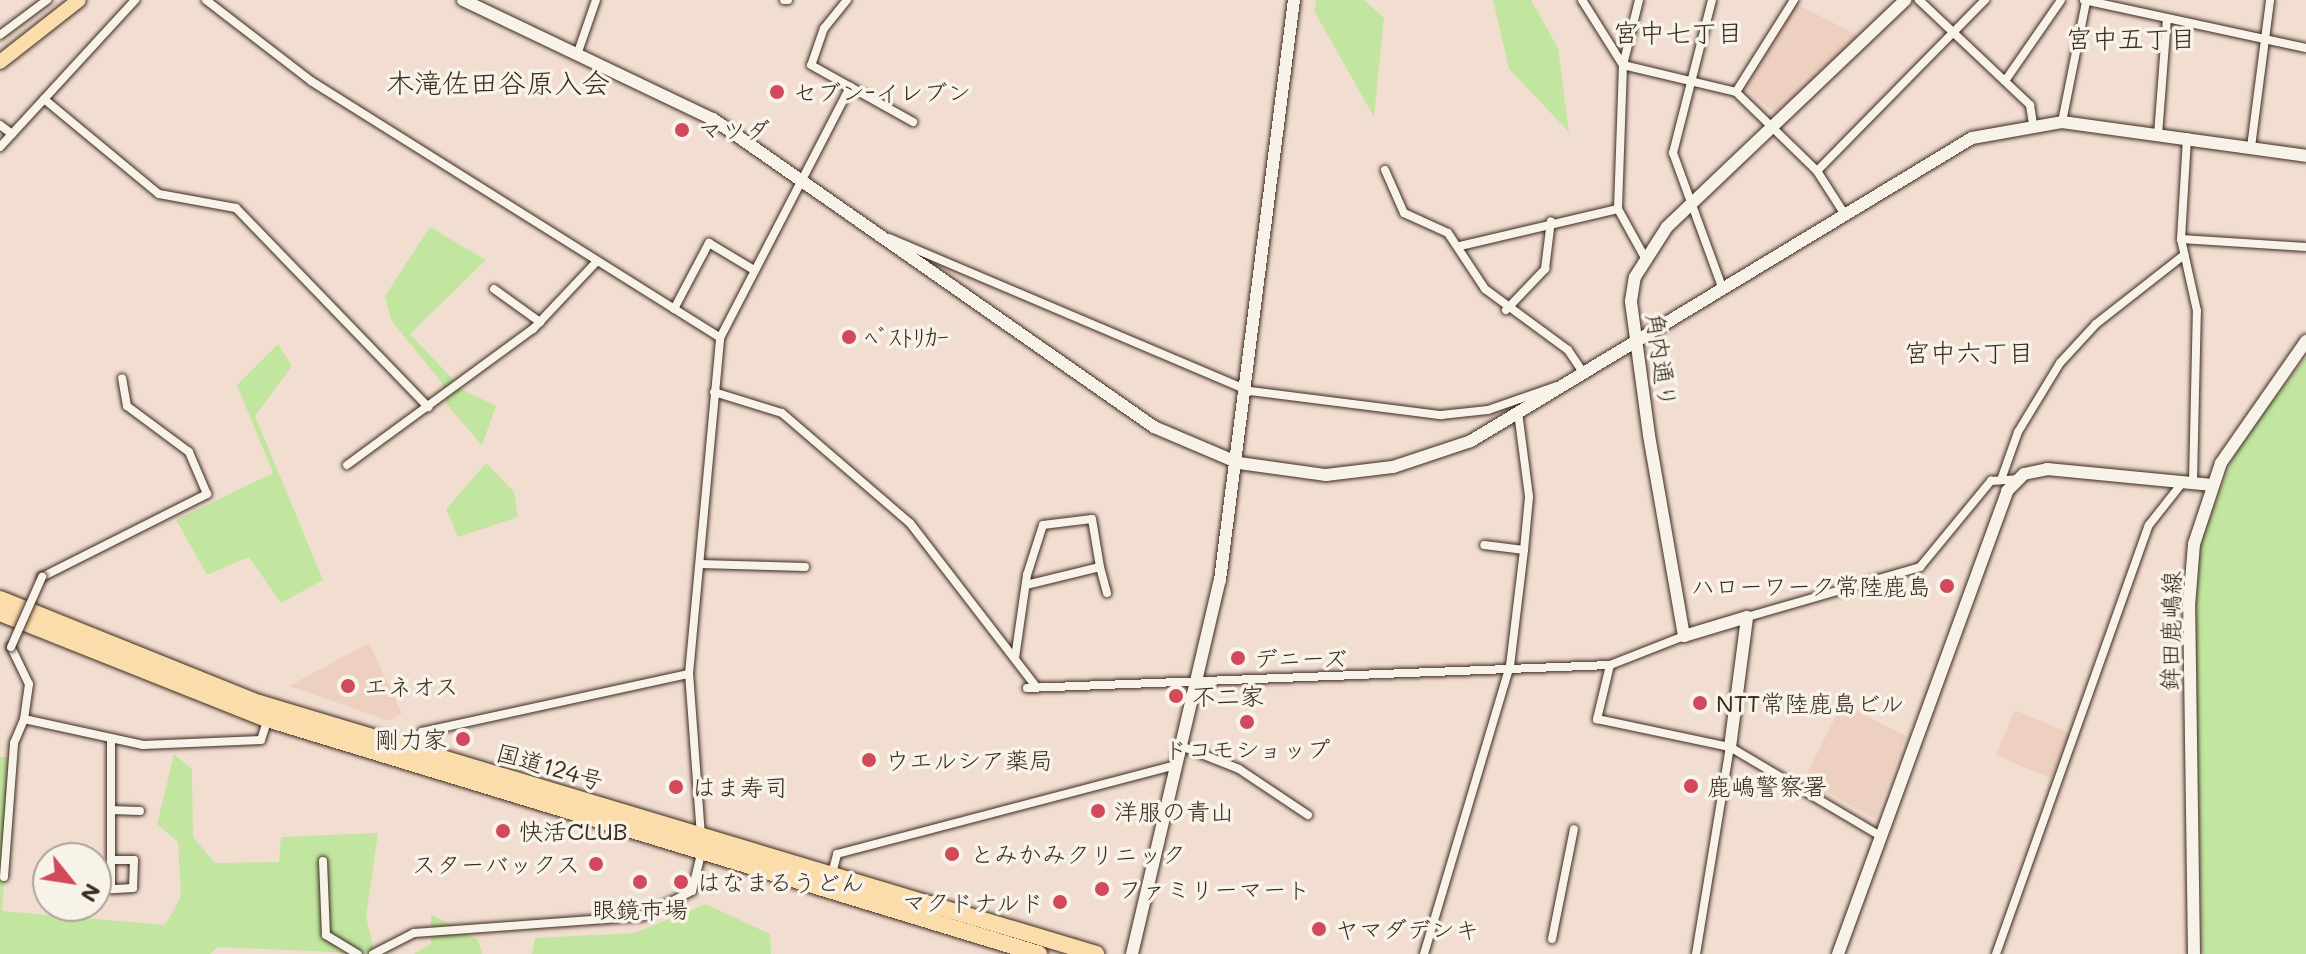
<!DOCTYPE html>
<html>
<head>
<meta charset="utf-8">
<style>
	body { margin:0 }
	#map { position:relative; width:2306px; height:954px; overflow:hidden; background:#f2ded1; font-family:Mali,"Klee One",sans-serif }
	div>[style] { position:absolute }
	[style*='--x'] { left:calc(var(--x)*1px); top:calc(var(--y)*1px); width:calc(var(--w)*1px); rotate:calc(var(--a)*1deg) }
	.built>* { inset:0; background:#eed0c1; transform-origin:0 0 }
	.green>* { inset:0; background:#c2e6a0 }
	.roads { filter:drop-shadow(0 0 2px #3b2a1e) drop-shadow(0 0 2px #3b2a1e) }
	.street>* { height:8px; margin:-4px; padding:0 4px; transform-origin:4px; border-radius:4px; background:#f7f3e8 }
	.secondary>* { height:12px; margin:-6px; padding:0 6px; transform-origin:6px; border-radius:6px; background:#f7f3e8 }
	.primary>* { height:14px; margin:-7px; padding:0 7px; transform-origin:7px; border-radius:7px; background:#faddab }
	.highway>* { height:16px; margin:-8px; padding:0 8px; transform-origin:8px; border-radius:8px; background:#faddab }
	.bridges { filter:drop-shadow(0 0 2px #3b2a1e) drop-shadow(0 0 2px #3b2a1e) }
	.street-bridge>* { height:8px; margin:-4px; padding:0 4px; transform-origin:4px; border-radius:4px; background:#f7f3e8 }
	.dots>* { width:22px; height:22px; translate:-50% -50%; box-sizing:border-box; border:4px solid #f7f3e8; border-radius:50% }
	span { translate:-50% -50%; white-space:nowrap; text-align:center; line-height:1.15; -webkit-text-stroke:7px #f7f3e8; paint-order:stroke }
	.poi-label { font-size:24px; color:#3b2a1e }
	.left { translate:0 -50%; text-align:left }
	.right { translate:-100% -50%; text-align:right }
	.street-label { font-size:24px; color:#3b2a1e }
	.neighbourhood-label { font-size:26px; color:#3b2a1e }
	.quarter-label { font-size:28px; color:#3b2a1e }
	.north { position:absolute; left:32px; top:842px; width:80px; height:80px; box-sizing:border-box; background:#f7f3e8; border:2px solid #aca397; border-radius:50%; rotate:120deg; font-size:22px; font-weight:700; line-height:32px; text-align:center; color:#3b2a1e }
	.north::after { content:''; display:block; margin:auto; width:28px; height:36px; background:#d1495b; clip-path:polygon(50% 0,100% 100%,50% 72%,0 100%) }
</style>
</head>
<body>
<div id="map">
	<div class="built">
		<i style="clip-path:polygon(1796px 4px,1859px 36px,1776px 113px,1745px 89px)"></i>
		<i style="clip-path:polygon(369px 643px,402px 713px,390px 721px,289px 686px)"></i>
		<i style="clip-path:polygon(1842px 704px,1906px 736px,1875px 819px,1804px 779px)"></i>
		<i style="left:2015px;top:710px;width:60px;height:49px;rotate:23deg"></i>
	</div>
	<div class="green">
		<i style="clip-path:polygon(1316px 0,1364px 0,1384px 18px,1374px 117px,1314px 11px)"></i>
		<i style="clip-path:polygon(1493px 0,1531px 0,1558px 48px,1569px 132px,1509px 69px)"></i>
		<i style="clip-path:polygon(430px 227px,486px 260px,410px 334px,463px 390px,496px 406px,482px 445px,447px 405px,442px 383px,391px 320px,385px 296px)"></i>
		<i style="clip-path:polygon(278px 344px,292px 366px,255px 416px,323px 580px,281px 603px,249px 557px,207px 575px,176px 520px,273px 473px,237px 385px)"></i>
		<i style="clip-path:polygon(2306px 358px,2306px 954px,2203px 954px,2193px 609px,2200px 544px,2237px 446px)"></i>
		<i style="clip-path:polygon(486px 463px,514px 492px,518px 517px,458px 537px,446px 509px)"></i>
		<i style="clip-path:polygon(174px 754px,192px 769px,193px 837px,215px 863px,279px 862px,281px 837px,378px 833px,366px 916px,375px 954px,218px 947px,210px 954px,0 954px,0 757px,7px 757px,10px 809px,2px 911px,165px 925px,181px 896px,178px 842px,157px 824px)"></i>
		<i style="clip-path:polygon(706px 904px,770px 934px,771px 954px,532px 954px,535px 938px,634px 933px)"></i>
		<i style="clip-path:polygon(431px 914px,478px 940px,482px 954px,414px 954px,431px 944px)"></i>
	</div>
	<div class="roads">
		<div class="street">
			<i style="--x:206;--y:0;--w:133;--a:37.6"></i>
			<i style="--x:311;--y:81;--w:483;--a:32.1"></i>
			<i style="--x:784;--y:0;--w:4;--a:0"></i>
			<i style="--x:847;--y:0;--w:36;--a:129"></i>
			<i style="--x:824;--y:28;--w:39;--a:109"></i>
			<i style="--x:811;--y:65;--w:117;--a:29.2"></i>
			<i style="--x:1582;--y:0;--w:77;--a:57.8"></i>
			<i style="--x:1623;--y:65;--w:116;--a:13.4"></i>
			<i style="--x:1736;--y:92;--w:113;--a:44.3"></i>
			<i style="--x:1817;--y:171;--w:50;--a:57.3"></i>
			<i style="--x:1639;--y:0;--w:67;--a:103.8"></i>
			<i style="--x:1623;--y:65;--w:144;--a:92"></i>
			<i style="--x:1618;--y:209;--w:54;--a:61"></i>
			<i style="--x:1712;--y:0;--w:158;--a:104.3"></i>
			<i style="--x:1673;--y:153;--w:143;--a:69.9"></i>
			<i style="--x:1919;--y:0;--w:153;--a:43.4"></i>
			<i style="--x:2030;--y:105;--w:19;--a:81"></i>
			<i style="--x:2084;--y:0;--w:227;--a:12.2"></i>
			<i style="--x:0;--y:35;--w:59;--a:-36.7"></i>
			<i style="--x:578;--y:52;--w:55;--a:-70.9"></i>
			<i style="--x:2005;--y:81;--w:98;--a:-55.3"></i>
			<i style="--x:1736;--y:92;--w:109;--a:-57.8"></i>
			<i style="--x:44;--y:99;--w:149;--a:39.6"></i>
			<i style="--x:159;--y:194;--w:78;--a:10.3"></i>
			<i style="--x:236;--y:208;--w:277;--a:46"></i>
			<i style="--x:2062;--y:122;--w:122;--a:-78.7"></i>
			<i style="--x:0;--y:125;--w:15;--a:37"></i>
			<i style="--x:2158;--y:135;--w:117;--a:-85.6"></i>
			<i style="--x:0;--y:147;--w:200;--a:-47.4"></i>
			<i style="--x:2251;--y:147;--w:148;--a:-82.6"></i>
			<i style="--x:1385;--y:170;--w:47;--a:66.2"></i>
			<i style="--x:1404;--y:213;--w:48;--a:24.4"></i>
			<i style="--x:1448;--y:233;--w:67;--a:56.5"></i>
			<i style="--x:1485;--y:289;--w:103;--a:36.3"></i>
			<i style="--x:1568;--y:350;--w:29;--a:56"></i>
			<i style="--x:1817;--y:171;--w:240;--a:-45.5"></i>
			<i style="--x:889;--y:238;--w:392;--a:23"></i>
			<i style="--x:1250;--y:391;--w:193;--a:7.2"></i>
			<i style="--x:1441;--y:415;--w:47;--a:-6.1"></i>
			<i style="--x:1488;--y:410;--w:73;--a:-19.2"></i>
			<i style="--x:2181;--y:239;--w:102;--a:-86.6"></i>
			<i style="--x:1460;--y:246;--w:162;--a:-13.2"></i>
			<i style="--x:494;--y:289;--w:57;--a:35.7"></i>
			<i style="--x:674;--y:309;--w:75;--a:-62.1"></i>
			<i style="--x:709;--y:243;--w:52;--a:31"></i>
			<i style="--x:1506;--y:310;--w:57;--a:-46.4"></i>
			<i style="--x:1545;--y:269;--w:48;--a:-82.9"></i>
			<i style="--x:714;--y:392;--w:71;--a:17.2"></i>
			<i style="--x:782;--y:413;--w:169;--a:40.7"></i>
			<i style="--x:910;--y:523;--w:208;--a:52.4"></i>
			<i style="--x:1518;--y:412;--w:86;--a:82.6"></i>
			<i style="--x:1529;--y:497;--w:53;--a:95.4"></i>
			<i style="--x:347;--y:465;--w:230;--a:-36.2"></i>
			<i style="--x:533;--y:329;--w:93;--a:-46.7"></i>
			<i style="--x:2002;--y:477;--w:48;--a:-70.4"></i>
			<i style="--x:2018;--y:432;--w:81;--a:-58.7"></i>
			<i style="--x:2060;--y:363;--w:53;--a:-47.3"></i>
			<i style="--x:2096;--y:324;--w:112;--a:-38.1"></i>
			<i style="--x:2193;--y:482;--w:171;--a:-88.7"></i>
			<i style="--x:2197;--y:311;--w:74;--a:-102.5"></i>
			<i style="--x:2181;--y:239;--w:125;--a:3.7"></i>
			<i style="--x:700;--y:564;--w:105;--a:1.6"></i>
			<i style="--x:42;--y:577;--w:185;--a:-26.7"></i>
			<i style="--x:207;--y:494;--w:46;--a:-113.2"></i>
			<i style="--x:189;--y:452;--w:77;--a:-143.4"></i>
			<i style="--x:127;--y:406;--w:28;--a:-100"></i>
			<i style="--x:1026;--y:585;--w:76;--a:-13.7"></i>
			<i style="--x:1100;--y:567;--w:27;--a:75"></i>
			<i style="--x:1747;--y:617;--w:180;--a:-16.1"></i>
			<i style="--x:1920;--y:567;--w:112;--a:-50.5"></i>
			<i style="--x:1991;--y:481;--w:26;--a:-4"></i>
			<i style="--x:11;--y:647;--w:41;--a:64.1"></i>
			<i style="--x:29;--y:684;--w:35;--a:98"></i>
			<i style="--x:1015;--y:658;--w:84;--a:-81.8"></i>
			<i style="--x:1027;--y:575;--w:52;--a:-72.3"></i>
			<i style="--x:1043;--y:525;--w:49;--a:-7"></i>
			<i style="--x:1092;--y:519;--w:49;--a:80.5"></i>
			<i style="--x:1610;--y:665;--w:56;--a:103.5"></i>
			<i style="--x:1597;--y:719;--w:136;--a:11.9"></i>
			<i style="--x:1730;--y:747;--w:173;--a:30.6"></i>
			<i style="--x:1027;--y:688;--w:583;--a:-2.26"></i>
			<i style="--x:1610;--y:665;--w:79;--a:-21.4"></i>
			<i style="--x:1181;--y:746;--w:62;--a:21.6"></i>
			<i style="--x:1239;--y:769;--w:83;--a:33.7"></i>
			<i style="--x:416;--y:752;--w:21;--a:-73"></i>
			<i style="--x:422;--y:732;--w:273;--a:-12.3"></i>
			<i style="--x:111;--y:810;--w:29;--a:2"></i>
			<i style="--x:701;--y:836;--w:162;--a:-94.2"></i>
			<i style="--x:689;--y:674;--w:337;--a:-84.7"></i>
			<i style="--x:720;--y:338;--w:283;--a:-62.6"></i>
			<i style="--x:111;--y:860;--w:23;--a:0"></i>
			<i style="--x:134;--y:860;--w:28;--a:92"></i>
			<i style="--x:133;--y:888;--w:22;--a:177"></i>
			<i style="--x:111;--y:889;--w:148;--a:-90"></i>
			<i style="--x:323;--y:861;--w:74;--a:87.7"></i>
			<i style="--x:326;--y:935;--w:37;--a:31"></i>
			<i style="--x:4;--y:877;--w:134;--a:-85.7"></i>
			<i style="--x:14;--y:743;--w:26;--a:-67"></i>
			<i style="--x:24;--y:719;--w:122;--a:12.3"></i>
			<i style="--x:143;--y:745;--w:118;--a:-2.4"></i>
			<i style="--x:261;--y:740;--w:22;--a:-72"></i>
			<i style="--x:831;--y:877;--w:24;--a:-75"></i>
			<i style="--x:837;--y:854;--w:351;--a:-14.7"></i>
			<i style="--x:1552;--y:939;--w:112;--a:-78.7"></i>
			<i style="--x:373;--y:954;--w:46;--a:-27.1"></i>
			<i style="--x:414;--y:933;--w:230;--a:-4.2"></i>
			<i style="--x:643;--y:916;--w:55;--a:-27"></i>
			<i style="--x:692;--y:891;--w:42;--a:-76.3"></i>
			<i style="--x:1424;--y:954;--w:301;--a:-73.4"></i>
			<i style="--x:1510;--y:666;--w:117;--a:-83.1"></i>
			<i style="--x:1524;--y:550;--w:40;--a:-172.9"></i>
			<i style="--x:1696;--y:954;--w:210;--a:-80.7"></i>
			<i style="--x:1996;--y:954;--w:455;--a:-70.4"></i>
			<i style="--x:2149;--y:525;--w:55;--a:-51.7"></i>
		</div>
		<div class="secondary">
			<i style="--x:463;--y:0;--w:277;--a:25.5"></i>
			<i style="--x:713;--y:119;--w:538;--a:34.93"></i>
			<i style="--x:1154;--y:427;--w:92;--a:23"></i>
			<i style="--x:1239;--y:463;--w:88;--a:7.9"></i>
			<i style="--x:1326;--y:475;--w:67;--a:-6.8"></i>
			<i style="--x:1393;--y:467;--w:82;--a:-18.4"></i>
			<i style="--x:1471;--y:441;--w:585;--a:-31.17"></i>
			<i style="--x:1972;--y:138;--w:91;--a:-10.1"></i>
			<i style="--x:2062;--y:122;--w:246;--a:7.9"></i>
			<i style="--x:1730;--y:747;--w:131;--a:-82.5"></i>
			<i style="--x:1747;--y:617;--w:66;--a:163.2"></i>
			<i style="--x:1684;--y:636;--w:204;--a:-99.9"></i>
			<i style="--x:1649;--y:435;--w:135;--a:-97.7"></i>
			<i style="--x:1631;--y:301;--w:24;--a:-81"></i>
			<i style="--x:1635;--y:277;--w:59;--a:-57.4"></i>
			<i style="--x:1667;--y:227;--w:329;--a:-43.6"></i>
			<i style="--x:1132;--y:954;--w:384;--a:-76.8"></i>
			<i style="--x:1220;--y:580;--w:585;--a:-82.73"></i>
			<i style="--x:1838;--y:954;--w:493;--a:-69.9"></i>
			<i style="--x:2007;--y:491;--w:24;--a:-45"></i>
			<i style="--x:2024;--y:474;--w:24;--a:-12"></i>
			<i style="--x:2047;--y:469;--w:166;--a:5.5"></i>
			<i style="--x:2194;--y:954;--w:348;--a:-90.8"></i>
			<i style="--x:2189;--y:606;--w:62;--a:-85.4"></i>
			<i style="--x:2194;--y:544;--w:85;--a:-71.6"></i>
			<i style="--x:2221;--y:463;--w:149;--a:-55.1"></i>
		</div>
		<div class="primary">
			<i style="--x:0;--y:62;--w:100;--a:-38.1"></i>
		</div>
		<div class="highway">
			<i style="--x:0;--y:599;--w:279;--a:21.9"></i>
			<i style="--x:259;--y:703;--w:874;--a:16.69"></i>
			<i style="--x:0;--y:613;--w:287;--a:21.7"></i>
			<i style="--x:267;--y:719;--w:807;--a:16.93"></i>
		</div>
	</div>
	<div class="bridges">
		<div class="street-bridge">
			<i style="--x:11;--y:647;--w:77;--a:-66.1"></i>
		</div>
	</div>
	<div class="dots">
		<i style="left:777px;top:92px;background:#d1495b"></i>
		<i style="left:682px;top:130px;background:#d1495b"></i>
		<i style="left:849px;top:337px;background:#d1495b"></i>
		<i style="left:1947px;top:586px;background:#d1495b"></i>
		<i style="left:1238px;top:658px;background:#d1495b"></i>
		<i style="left:348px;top:686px;background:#d1495b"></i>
		<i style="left:1176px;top:696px;background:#d1495b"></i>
		<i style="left:1700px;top:703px;background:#d1495b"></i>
		<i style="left:1247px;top:722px;background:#d1495b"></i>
		<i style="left:463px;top:739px;background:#d1495b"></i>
		<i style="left:869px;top:760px;background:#d1495b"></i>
		<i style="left:1691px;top:786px;background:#d1495b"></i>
		<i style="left:676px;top:787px;background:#d1495b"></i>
		<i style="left:1098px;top:811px;background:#d1495b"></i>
		<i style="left:503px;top:831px;background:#d1495b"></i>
		<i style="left:952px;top:854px;background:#d1495b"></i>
		<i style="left:596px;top:864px;background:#d1495b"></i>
		<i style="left:640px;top:882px;background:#d1495b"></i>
		<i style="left:681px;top:882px;background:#d1495b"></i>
		<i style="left:1102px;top:889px;background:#d1495b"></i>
		<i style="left:1060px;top:902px;background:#d1495b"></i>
		<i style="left:1319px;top:929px;background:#d1495b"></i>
	</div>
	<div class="poi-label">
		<span class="left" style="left:793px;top:92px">セブン-イレブン</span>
		<span class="left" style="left:698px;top:130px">マツダ</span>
		<span class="left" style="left:865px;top:337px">ﾍﾞｽﾄﾘｶｰ</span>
		<span class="right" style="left:1931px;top:586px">ハローワーク常陸鹿島</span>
		<span class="left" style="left:1254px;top:658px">デニーズ</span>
		<span class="left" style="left:364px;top:686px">エネオス</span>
		<span class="left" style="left:1192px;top:696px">不二家</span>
		<span class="left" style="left:1716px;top:703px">NTT常陸鹿島ビル</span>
		<span class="right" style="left:447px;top:739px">剛力家</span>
		<span style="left:1247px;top:749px">ドコモショップ</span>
		<span class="left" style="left:885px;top:760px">ウエルシア薬局</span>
		<span class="left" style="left:1707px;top:786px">鹿嶋警察署</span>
		<span class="left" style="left:692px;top:787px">はま寿司</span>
		<span class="left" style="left:1114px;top:811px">洋服の青山</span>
		<span class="left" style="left:519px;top:831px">快活CLUB</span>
		<span class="left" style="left:970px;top:854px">とみかみクリニック</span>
		<span class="right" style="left:580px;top:864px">スターバックス</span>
		<span class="left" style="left:697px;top:882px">はなまるうどん</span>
		<span class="left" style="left:1118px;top:889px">ファミリーマート</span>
		<span class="right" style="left:1044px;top:902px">マクドナルド</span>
		<span style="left:640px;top:909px">眼鏡市場</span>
		<span class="left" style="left:1335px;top:929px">ヤマダデンキ</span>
	</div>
	<div class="street-label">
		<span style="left:1662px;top:360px;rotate:82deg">角内通り</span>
		<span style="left:2170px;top:631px;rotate:-89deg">鉾田鹿嶋線</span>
		<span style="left:550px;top:766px;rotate:16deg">国道124号</span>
	</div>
	<div class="neighbourhood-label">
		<span style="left:1678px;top:33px">宮中七丁目</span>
		<span style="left:2131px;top:39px">宮中五丁目</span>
		<span style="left:1969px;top:353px">宮中六丁目</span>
	</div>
	<div class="quarter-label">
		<span style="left:498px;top:82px">木滝佐田谷原入会</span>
	</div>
	<div class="north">N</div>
</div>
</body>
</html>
